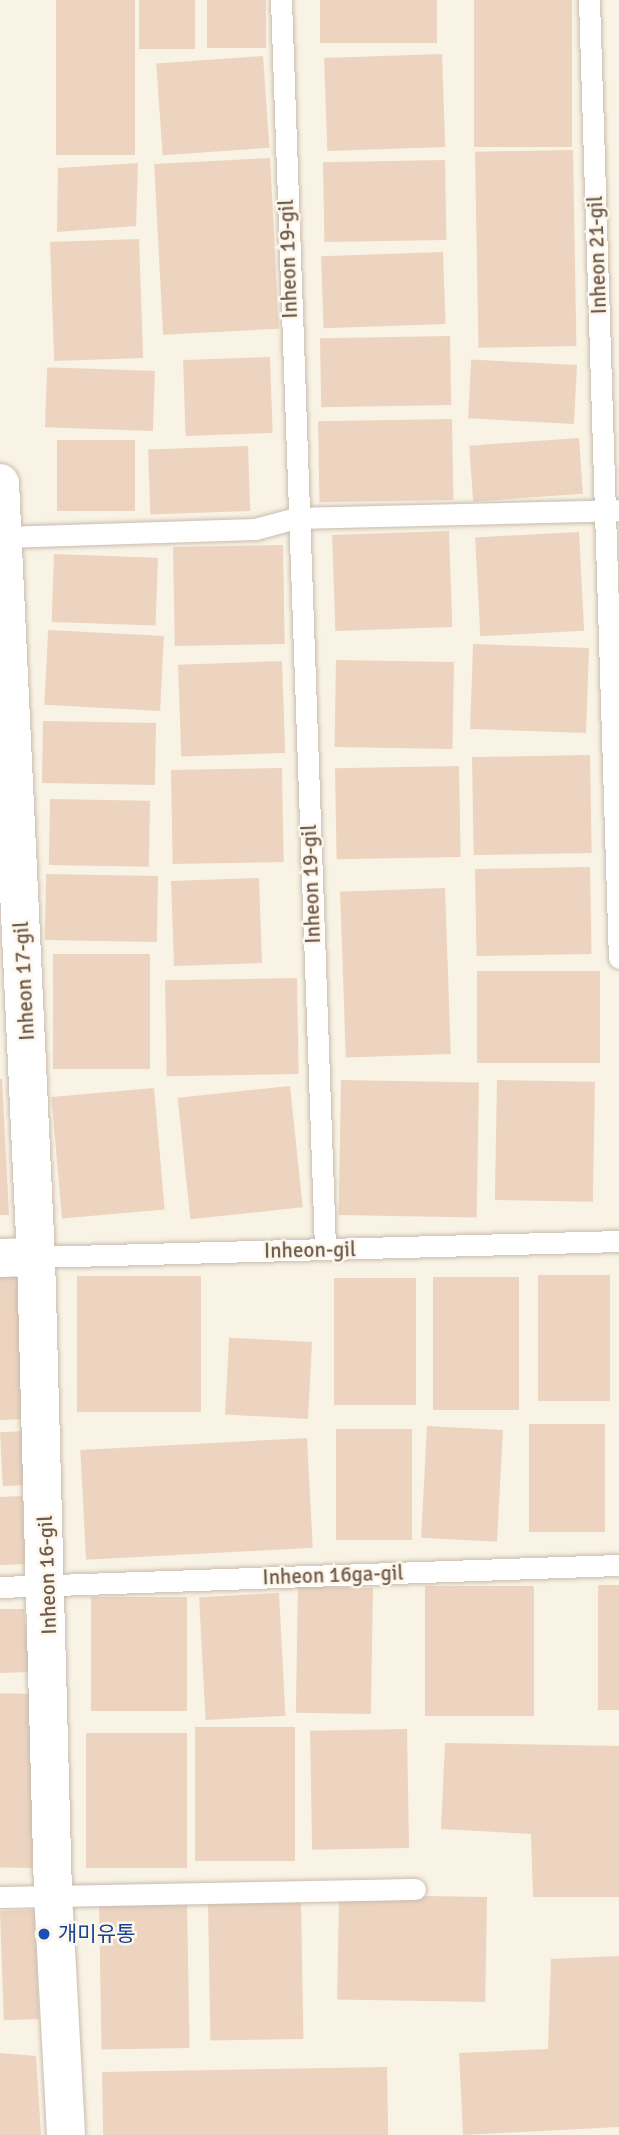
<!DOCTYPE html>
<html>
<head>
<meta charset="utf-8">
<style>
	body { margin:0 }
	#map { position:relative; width:619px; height:2135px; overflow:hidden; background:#f9f3e5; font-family:Signika,"Noto Sans KR",sans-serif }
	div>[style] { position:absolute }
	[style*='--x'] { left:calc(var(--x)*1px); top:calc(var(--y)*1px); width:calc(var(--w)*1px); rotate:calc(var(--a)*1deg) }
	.building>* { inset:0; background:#ecd4c0; transform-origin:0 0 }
	.roads { filter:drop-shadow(0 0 2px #c9bbad) drop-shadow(0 0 2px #c9bbad) }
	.service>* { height:21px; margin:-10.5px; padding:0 10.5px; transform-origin:10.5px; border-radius:10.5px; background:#fff }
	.minor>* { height:38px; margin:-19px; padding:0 19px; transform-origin:19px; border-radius:19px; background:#fff }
	.dots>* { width:19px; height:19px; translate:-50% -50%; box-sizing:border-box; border:4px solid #fdf7eb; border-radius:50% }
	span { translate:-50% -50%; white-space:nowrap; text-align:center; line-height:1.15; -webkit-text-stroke:5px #fdf7eb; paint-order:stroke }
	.street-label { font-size:21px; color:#6f5b4d }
	.transit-label { font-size:21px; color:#164399 }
	.left { translate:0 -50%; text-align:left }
</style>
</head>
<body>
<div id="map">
	<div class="building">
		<i style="left:56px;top:0;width:79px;height:155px"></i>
		<i style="left:139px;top:0;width:56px;height:49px"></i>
		<i style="left:207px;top:0;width:59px;height:48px"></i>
		<i style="left:320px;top:0;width:117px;height:43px"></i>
		<i style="left:474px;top:0;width:98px;height:147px"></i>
		<i style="left:442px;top:54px;width:93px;height:118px;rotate:88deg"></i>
		<i style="left:263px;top:56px;width:92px;height:107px;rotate:86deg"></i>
		<i style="left:573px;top:150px;width:196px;height:98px;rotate:89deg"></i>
		<i style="left:270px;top:158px;width:171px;height:116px;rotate:87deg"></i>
		<i style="left:445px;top:160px;width:80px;height:122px;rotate:89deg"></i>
		<i style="clip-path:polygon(138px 163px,136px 226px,57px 232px,58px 168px)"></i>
		<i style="left:139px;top:239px;width:119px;height:89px;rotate:88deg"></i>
		<i style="left:443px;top:252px;width:72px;height:122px;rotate:88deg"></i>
		<i style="left:450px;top:336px;width:69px;height:130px;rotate:89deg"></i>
		<i style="left:270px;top:357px;width:76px;height:87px;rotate:88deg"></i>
		<i style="left:577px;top:365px;width:59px;height:106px;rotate:93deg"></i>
		<i style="left:155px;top:371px;width:60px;height:108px;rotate:92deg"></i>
		<i style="left:452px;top:419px;width:81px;height:134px;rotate:89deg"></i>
		<i style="left:579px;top:438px;width:56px;height:110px;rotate:86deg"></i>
		<i style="left:135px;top:440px;width:71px;height:78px;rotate:90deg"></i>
		<i style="left:248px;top:446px;width:65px;height:100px;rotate:88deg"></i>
		<i style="left:449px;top:531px;width:96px;height:117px;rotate:88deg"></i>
		<i style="left:579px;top:532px;width:99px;height:104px;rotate:87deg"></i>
		<i style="left:283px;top:545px;width:99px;height:110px;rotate:89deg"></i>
		<i style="left:54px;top:554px;width:104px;height:68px;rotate:2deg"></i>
		<i style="left:164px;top:636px;width:75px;height:116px;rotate:93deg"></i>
		<i style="left:589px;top:648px;width:85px;height:116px;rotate:92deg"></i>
		<i style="left:336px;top:660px;width:118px;height:87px;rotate:1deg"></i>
		<i style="left:282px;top:661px;width:92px;height:104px;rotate:88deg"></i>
		<i style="left:156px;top:723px;width:62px;height:113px;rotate:91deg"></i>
		<i style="left:590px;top:755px;width:98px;height:118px;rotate:89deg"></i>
		<i style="left:459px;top:766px;width:91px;height:124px;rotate:89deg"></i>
		<i style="left:282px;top:768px;width:94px;height:111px;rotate:89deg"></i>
		<i style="left:50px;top:799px;width:100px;height:66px;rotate:1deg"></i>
		<i style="left:590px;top:867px;width:87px;height:115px;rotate:89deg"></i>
		<i style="left:158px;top:876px;width:66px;height:112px;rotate:91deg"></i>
		<i style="left:259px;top:878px;width:85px;height:88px;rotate:88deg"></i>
		<i style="left:445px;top:888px;width:166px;height:105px;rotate:88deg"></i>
		<i style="left:150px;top:954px;width:115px;height:97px;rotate:90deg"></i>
		<i style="left:600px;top:971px;width:92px;height:123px;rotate:90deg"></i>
		<i style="left:297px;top:978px;width:96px;height:132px;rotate:89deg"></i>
		<i style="clip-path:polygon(0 1079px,2px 1079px,9px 1215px,0 1215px)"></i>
		<i style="left:341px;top:1080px;width:138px;height:135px;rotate:1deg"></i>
		<i style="left:497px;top:1080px;width:98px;height:120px;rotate:1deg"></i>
		<i style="left:290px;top:1086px;width:122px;height:113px;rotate:84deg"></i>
		<i style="left:154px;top:1088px;width:122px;height:103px;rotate:85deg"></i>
		<i style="clip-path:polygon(20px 1275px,28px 1419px,0 1420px,0 1276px)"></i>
		<i style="left:538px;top:1275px;width:72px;height:126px"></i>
		<i style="left:201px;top:1276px;width:136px;height:124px;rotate:90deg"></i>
		<i style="left:519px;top:1277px;width:133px;height:86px;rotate:90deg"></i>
		<i style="left:334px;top:1278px;width:82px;height:127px"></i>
		<i style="left:312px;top:1342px;width:77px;height:83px;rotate:93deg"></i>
		<i style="left:605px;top:1424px;width:108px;height:76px;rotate:90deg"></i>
		<i style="left:427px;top:1426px;width:76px;height:112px;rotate:3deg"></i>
		<i style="left:336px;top:1429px;width:76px;height:111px"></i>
		<i style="left:24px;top:1431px;width:54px;height:24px;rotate:87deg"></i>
		<i style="left:307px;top:1438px;width:110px;height:227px;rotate:87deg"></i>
		<i style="clip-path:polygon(22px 1496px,27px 1564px,0 1565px,0 1497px)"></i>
		<i style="left:598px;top:1585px;width:21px;height:125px"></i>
		<i style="left:534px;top:1586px;width:130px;height:109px;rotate:90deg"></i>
		<i style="left:373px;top:1588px;width:126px;height:75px;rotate:91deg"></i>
		<i style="left:279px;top:1593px;width:123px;height:80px;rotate:87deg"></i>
		<i style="left:187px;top:1597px;width:114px;height:96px;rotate:90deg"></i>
		<i style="clip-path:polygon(0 1609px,24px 1609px,30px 1672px,0 1673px)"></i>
		<i style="left:36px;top:1694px;width:174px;height:36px;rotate:91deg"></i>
		<i style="left:295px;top:1727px;width:134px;height:100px;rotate:90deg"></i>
		<i style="left:407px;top:1729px;width:119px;height:97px;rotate:89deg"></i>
		<i style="left:86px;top:1733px;width:101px;height:135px"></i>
		<i style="clip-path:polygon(445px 1743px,619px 1746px,619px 1897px,533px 1897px,531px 1834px,441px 1829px)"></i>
		<i style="left:487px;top:1897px;width:105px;height:148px;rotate:91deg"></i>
		<i style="left:187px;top:1902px;width:146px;height:88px;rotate:89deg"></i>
		<i style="left:301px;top:1902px;width:137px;height:93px;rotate:89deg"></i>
		<i style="left:35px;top:1910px;width:109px;height:35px;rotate:88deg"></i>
		<i style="clip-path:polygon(619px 1956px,619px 2127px,463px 2135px,459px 2053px,548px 2049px,551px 1959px)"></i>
		<i style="clip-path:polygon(0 2053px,36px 2056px,41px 2135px,0 2135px)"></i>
		<i style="left:387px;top:2067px;width:68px;height:285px;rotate:89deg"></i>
	</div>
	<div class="roads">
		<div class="service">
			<i style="--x:281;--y:0;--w:1250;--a:87.98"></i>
			<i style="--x:589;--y:0;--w:958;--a:88.21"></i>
			<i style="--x:3;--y:537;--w:252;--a:-1.8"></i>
			<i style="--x:255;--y:529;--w:42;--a:-15"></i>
			<i style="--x:296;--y:518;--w:322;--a:-1.4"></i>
			<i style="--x:36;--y:1257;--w:583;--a:-1.57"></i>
			<i style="--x:0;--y:1587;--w:619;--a:-2.04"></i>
			<i style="--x:0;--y:1897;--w:415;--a:-1.1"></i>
		</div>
		<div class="minor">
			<i style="--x:0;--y:483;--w:775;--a:87.34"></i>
			<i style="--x:36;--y:1257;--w:637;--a:88.47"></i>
			<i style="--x:53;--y:1894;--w:241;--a:86.9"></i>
			<i style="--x:0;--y:1258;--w:36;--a:-2"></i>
		</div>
	</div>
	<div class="dots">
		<i style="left:44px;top:1934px;background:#1a4fb4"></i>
	</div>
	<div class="street-label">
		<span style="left:597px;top:255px;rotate:-92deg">Inheon 21-gil</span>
		<span style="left:288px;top:259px;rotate:-92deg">Inheon 19-gil</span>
		<span style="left:311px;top:884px;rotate:-92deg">Inheon 19-gil</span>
		<span style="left:24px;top:981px;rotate:-93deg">Inheon 17-gil</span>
		<span style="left:310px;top:1250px;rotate:-1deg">Inheon-gil</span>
		<span style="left:47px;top:1575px;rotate:-92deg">Inheon 16-gil</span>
		<span style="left:333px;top:1575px;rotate:-2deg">Inheon 16ga-gil</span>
	</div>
	<div class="transit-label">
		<span class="left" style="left:58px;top:1934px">개미유통</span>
	</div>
</div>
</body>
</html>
